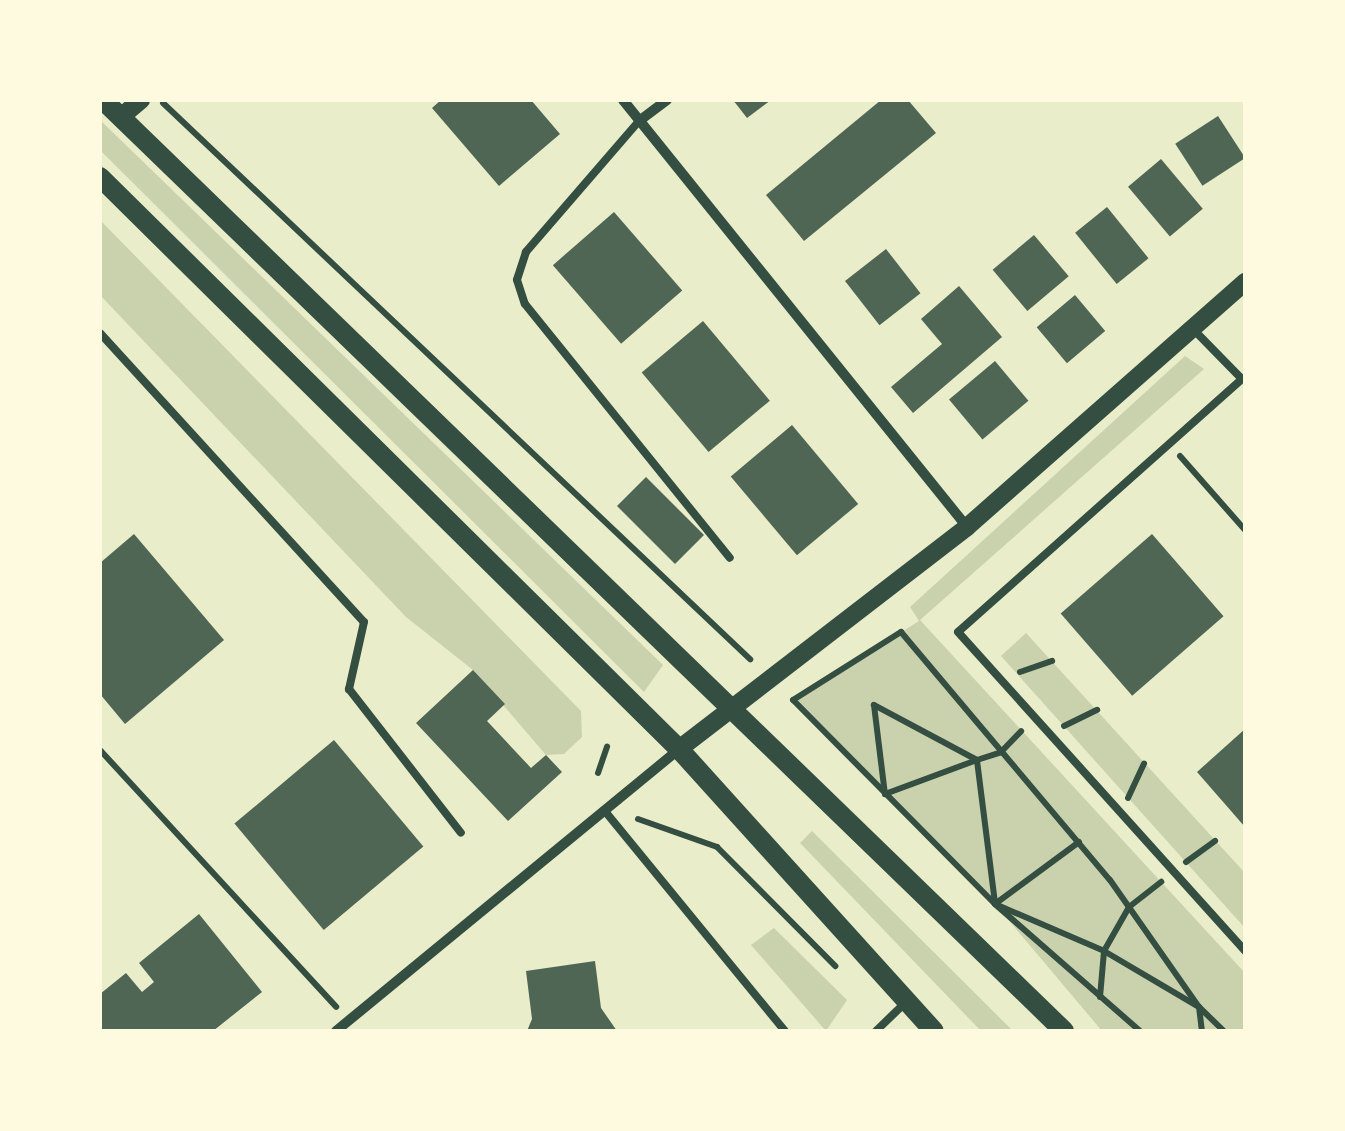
<!DOCTYPE html>
<html>
<head>
<meta charset="utf-8">
<style>
	body { margin:0 }
	#map { position:relative; width:1345px; height:1131px; overflow:hidden; background:#e9edc9; font-family:"PT Sans Narrow",sans-serif }
	div>[style] { position:absolute }
	[style*='--x'] { left:calc(var(--x)*1px); top:calc(var(--y)*1px); width:calc(var(--w)*1px); rotate:calc(var(--a)*1deg) }
	.green>* { inset:0; background:#cad2ad }
	.building>* { inset:0; background:#4f6655; transform-origin:0 0 }
	.path>* { height:6px; margin:-3px; padding:0 3px; transform-origin:3px; border-radius:3px; background:#344e41 }
	.service>* { height:8px; margin:-4px; padding:0 4px; transform-origin:4px; border-radius:4px; background:#344e41 }
	.minor>* { height:10px; margin:-5px; padding:0 5px; transform-origin:5px; border-radius:5px; background:#344e41 }
	.tertiary>* { height:18px; margin:-9px; padding:0 9px; transform-origin:9px; border-radius:9px; background:#344e41 }
	.secondary>* { height:20px; margin:-10px; padding:0 10px; transform-origin:10px; border-radius:10px; background:#344e41 }
	span { translate:-50% -50%; white-space:nowrap; text-align:center; line-height:1.15; -webkit-text-stroke:9px #fefae0; paint-order:stroke }
	.frame { position:absolute; inset:0; border:102px solid #fefae0; pointer-events:none }
</style>
</head>
<body>
<div id="map">
	<div class="green">
		<i style="clip-path:polygon(100px 120px,663px 665px,644px 692px,100px 150px)"></i>
		<i style="clip-path:polygon(100px 220px,581px 711px,582px 737px,564px 754px,546px 755px,473px 670px,406px 617px,100px 295px)"></i>
		<i style="clip-path:polygon(1185px 356px,1204px 369px,920px 620px,1245px 973px,1245px 1031px,1102px 1031px,995px 904px,793px 700px,919px 621px,910px 607px)"></i>
		<i style="clip-path:polygon(1026px 633px,1245px 873px,1245px 928px,1001px 656px)"></i>
		<i style="clip-path:polygon(812px 831px,1013px 1031px,981px 1031px,800px 843px)"></i>
		<i style="clip-path:polygon(774px 928px,847px 1000px,826px 1031px,751px 945px)"></i>
	</div>
	<div class="building">
		<i style="clip-path:polygon(441px 100px,531px 100px,560px 134px,499px 186px,432px 108px)"></i>
		<i style="clip-path:polygon(733px 100px,771px 100px,747px 118px)"></i>
		<i style="clip-path:polygon(881px 100px,908px 100px,936px 133px,804px 241px,766px 195px)"></i>
		<i style="left:1218px;top:116px;width:50px;height:51px;rotate:57deg"></i>
		<i style="left:1161px;top:159px;width:65px;height:43px;rotate:50deg"></i>
		<i style="left:1107px;top:207px;width:66px;height:41px;rotate:51deg"></i>
		<i style="left:614px;top:212px;width:104px;height:81px;rotate:49deg"></i>
		<i style="left:1034px;top:235px;width:54px;height:54px;rotate:50deg"></i>
		<i style="left:886px;top:249px;width:56px;height:52px;rotate:52deg"></i>
		<i style="clip-path:polygon(959px 286px,1002px 337px,913px 413px,891px 387px,942px 344px,921px 319px)"></i>
		<i style="left:1075px;top:295px;width:47px;height:50px;rotate:50deg"></i>
		<i style="left:703px;top:321px;width:104px;height:80px;rotate:50deg"></i>
		<i style="left:995px;top:361px;width:52px;height:60px;rotate:50deg"></i>
		<i style="left:792px;top:425px;width:103px;height:80px;rotate:50deg"></i>
		<i style="left:646px;top:477px;width:82px;height:41px;rotate:45deg"></i>
		<i style="clip-path:polygon(134px 534px,224px 640px,125px 724px,100px 694px,100px 563px)"></i>
		<i style="left:1152px;top:534px;width:109px;height:121px;rotate:49deg"></i>
		<i style="clip-path:polygon(473px 670px,505px 704px,487px 721px,531px 768px,546px 755px,562px 772px,508px 821px,416px 723px)"></i>
		<i style="clip-path:polygon(1245px 729px,1245px 827px,1197px 772px)"></i>
		<i style="left:334px;top:740px;width:139px;height:130px;rotate:50deg"></i>
		<i style="clip-path:polygon(199px 914px,262px 992px,213px 1031px,100px 1031px,100px 994px,126px 973px,142px 992px,154px 982px,139px 963px)"></i>
		<i style="clip-path:polygon(595px 961px,601px 1008px,617px 1031px,527px 1031px,532px 1019px,526px 971px)"></i>
	</div>
	<div class="path">
		<i style="--x:163;--y:103;--w:809;--a:43.45"></i>
		<i style="--x:1180;--y:456;--w:98;--a:48.7"></i>
		<i style="--x:1020;--y:672;--w:34;--a:-19"></i>
		<i style="--x:1064;--y:726;--w:37;--a:-26"></i>
		<i style="--x:100;--y:750;--w:349;--a:47.4"></i>
		<i style="--x:598;--y:773;--w:28;--a:-71"></i>
		<i style="--x:1128;--y:798;--w:38;--a:-65"></i>
		<i style="--x:638;--y:819;--w:84;--a:19.5"></i>
		<i style="--x:717;--y:847;--w:168;--a:45.2"></i>
		<i style="--x:1079;--y:842;--w:104;--a:143.6"></i>
		<i style="--x:995;--y:904;--w:119;--a:23.3"></i>
		<i style="--x:1104;--y:951;--w:110;--a:30.5"></i>
		<i style="--x:1199;--y:1007;--w:24;--a:83"></i>
		<i style="--x:1186;--y:862;--w:36;--a:-36"></i>
		<i style="--x:995;--y:903;--w:144;--a:-97.2"></i>
		<i style="--x:977;--y:760;--w:117;--a:-151.9"></i>
		<i style="--x:874;--y:705;--w:90;--a:83"></i>
		<i style="--x:885;--y:794;--w:98;--a:-20.3"></i>
		<i style="--x:977;--y:760;--w:25;--a:-18"></i>
		<i style="--x:1001;--y:752;--w:29;--a:-46"></i>
		<i style="--x:1100;--y:997;--w:46;--a:-85"></i>
		<i style="--x:1104;--y:951;--w:51;--a:-60.4"></i>
		<i style="--x:1129;--y:907;--w:41;--a:-38"></i>
		<i style="--x:1140;--y:1031;--w:193;--a:-138.8"></i>
		<i style="--x:995;--y:904;--w:287;--a:-134.7"></i>
		<i style="--x:793;--y:700;--w:128;--a:-32.2"></i>
		<i style="--x:901;--y:632;--w:324;--a:49.9"></i>
		<i style="--x:1110;--y:880;--w:155;--a:55"></i>
		<i style="--x:1199;--y:1007;--w:35;--a:44"></i>
	</div>
	<div class="service">
		<i style="--x:639;--y:121;--w:173;--a:130.8"></i>
		<i style="--x:526;--y:252;--w:29;--a:108"></i>
		<i style="--x:517;--y:280;--w:25;--a:72"></i>
		<i style="--x:525;--y:304;--w:326;--a:51.1"></i>
		<i style="--x:1192;--y:328;--w:71;--a:45.6"></i>
		<i style="--x:1242;--y:379;--w:380;--a:138.3"></i>
		<i style="--x:958;--y:632;--w:429;--a:48"></i>
		<i style="--x:100;--y:333;--w:391;--a:47.6"></i>
		<i style="--x:364;--y:622;--w:69;--a:102.6"></i>
		<i style="--x:349;--y:689;--w:182;--a:52.1"></i>
		<i style="--x:604;--y:810;--w:286;--a:50.7"></i>
		<i style="--x:876;--y:1031;--w:43;--a:-44.1"></i>
	</div>
	<div class="minor">
		<i style="--x:623;--y:100;--w:548;--a:51.14"></i>
		<i style="--x:639;--y:121;--w:35;--a:-37"></i>
		<i style="--x:336;--y:1031;--w:444;--a:-39.4"></i>
	</div>
	<div class="tertiary">
		<i style="--x:122;--y:116;--w:25;--a:-40"></i>
		<i style="--x:679;--y:749;--w:364;--a:-37.6"></i>
		<i style="--x:967;--y:527;--w:371;--a:-41.4"></i>
	</div>
	<div class="secondary">
		<i style="--x:103;--y:100;--w:1338;--a:44.09"></i>
		<i style="--x:100;--y:177;--w:814;--a:44.65"></i>
		<i style="--x:679;--y:749;--w:380;--a:47.9"></i>
	</div>
	<div class="frame"></div>
</div>
</body>
</html>
